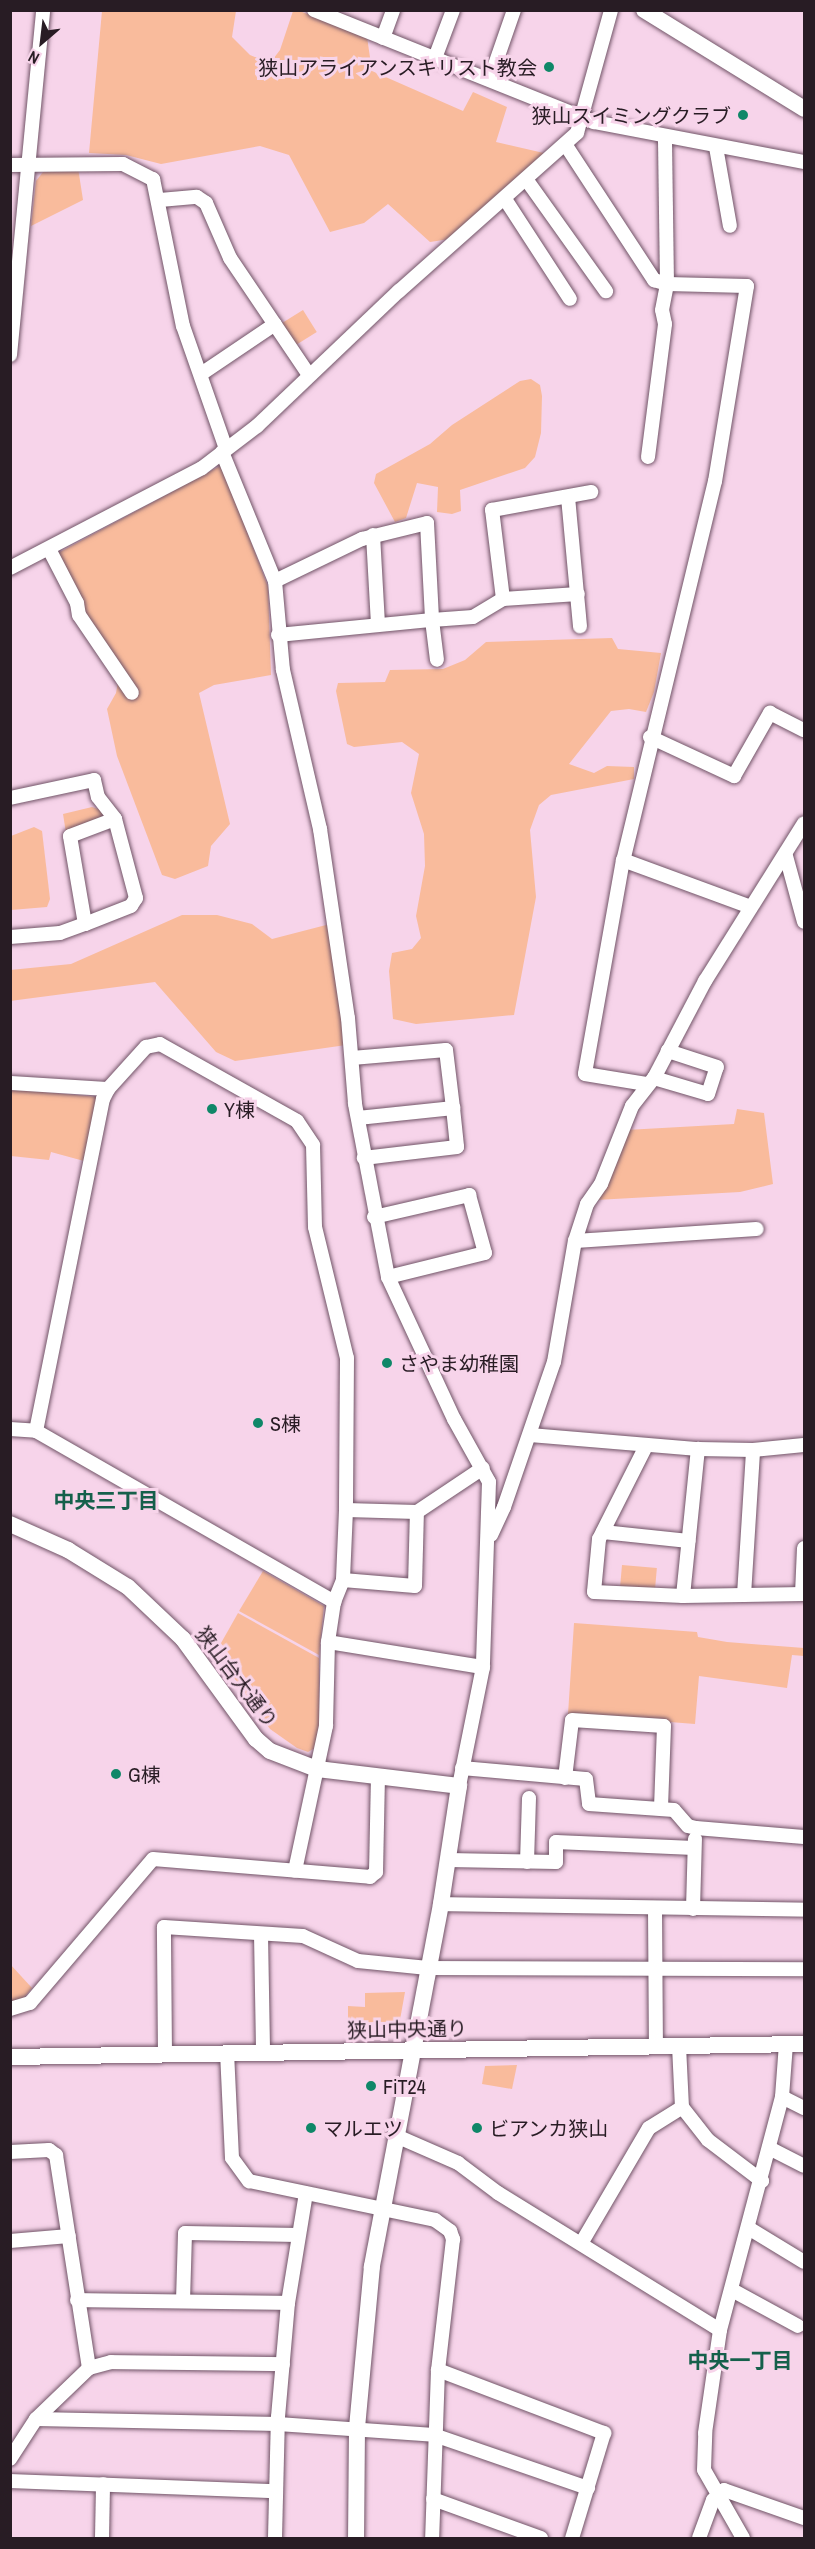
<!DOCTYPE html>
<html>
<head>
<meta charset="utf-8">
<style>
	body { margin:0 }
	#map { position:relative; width:815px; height:2549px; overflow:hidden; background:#f7d4ea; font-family:"Archivo Narrow","Noto Sans JP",sans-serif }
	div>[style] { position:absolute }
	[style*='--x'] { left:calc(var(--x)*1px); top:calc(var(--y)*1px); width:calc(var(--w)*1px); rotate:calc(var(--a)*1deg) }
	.green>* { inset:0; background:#f9bb9c; transform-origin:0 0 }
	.roads { filter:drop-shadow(0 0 2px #715467) drop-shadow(0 0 2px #715467) }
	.minor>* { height:14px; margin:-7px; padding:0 7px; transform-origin:7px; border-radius:7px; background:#fff }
	.tertiary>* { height:16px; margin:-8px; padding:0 8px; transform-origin:8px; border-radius:8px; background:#fff }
	.dots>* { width:16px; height:16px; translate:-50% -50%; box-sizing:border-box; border:3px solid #f7d4ea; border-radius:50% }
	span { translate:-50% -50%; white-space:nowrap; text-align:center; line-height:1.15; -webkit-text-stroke:6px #f7d4ea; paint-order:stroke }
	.poi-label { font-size:20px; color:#281c24 }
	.right { translate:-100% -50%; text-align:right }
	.left { translate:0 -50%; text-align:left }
	.street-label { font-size:20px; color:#281c24 }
	.neighbourhood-label { font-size:21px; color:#15604b; font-weight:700 }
	.frame { position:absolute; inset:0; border:12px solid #281c24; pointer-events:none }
	.north { position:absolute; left:12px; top:12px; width:60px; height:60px; -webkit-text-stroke:4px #f7d4ea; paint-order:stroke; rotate:208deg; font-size:16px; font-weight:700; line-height:24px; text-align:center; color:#281c24 }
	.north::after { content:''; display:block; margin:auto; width:21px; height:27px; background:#281c24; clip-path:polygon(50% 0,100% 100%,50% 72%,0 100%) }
</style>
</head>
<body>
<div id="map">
	<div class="green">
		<i style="clip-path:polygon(297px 10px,367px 37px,372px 71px,463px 111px,473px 92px,507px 107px,496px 142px,548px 154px,456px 238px,430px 242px,388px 204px,364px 223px,330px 232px,289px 155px,260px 146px,161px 164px,126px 155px,89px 153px,102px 11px,236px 11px,232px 37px,250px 55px,270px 63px,280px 50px,293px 11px)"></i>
		<i style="clip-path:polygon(78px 168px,83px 200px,31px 226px,36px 181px,43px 172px)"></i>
		<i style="left:303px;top:310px;width:26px;height:27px;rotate:58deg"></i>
		<i style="clip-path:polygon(531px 379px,540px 385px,542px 396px,541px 433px,535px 457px,525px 468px,460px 490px,461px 511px,452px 514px,437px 512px,438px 487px,417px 483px,406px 518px,395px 522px,374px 483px,376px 474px,430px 444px,452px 425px,520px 381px)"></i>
		<i style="clip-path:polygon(222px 465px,268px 587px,271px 675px,214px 685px,199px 693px,230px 824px,211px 846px,208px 866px,175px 879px,162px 875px,117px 756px,107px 709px,116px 693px,121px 666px,84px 611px,58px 553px)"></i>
		<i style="clip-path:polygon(612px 638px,618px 649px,661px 653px,654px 692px,646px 712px,629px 709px,611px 711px,569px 764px,594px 773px,607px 766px,634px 767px,634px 779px,551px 795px,539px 805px,530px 830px,536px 897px,514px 1015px,416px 1024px,393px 1019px,389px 971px,392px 953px,412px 949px,421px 938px,416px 916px,425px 866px,424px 834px,411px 793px,419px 754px,402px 742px,354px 747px,347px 744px,336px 691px,338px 683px,385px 682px,390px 670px,443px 669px,465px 660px,486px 642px)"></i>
		<i style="clip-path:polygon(92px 807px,107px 812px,105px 818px,66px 833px,63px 814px)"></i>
		<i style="clip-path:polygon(34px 827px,42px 831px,50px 899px,47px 907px,11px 910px,11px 836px)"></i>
		<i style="clip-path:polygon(182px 915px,217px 915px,252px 924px,272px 939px,330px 924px,346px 1045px,235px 1061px,216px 1052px,155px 982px,10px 1001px,10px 970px,71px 964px)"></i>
		<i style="clip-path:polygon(10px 1089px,98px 1097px,84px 1161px,51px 1152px,49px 1160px,11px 1156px)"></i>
		<i style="clip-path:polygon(737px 1109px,764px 1113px,773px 1184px,740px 1192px,596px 1200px,626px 1130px,734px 1124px)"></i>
		<i style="left:622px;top:1565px;width:35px;height:22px;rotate:5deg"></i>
		<i style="clip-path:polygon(263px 1571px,324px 1606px,319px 1655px,239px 1611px)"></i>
		<i style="clip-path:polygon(238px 1613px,319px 1658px,319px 1725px,315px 1748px,308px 1752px,297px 1748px,270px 1729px,216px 1652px)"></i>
		<i style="clip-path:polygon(574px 1623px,697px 1632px,698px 1637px,727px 1642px,804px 1648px,804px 1656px,792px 1655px,787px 1688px,699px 1676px,695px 1724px,568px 1714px)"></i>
		<i style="clip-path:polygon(10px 1964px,32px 1988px,22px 2000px,11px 2003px)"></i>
		<i style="clip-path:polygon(405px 1992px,398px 2031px,390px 2036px,348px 2035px,348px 2006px,365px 2007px,365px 1993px)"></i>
		<i style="clip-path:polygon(517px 2065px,512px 2089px,482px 2084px,485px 2066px)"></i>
	</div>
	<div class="roads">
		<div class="minor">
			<i style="--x:314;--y:10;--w:302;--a:21.8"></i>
			<i style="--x:594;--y:122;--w:214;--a:10.8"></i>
			<i style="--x:383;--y:38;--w:30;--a:-70"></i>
			<i style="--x:435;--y:58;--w:51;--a:-69.4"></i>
			<i style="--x:490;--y:79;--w:73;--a:-70.8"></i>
			<i style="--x:565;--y:144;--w:163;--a:56.8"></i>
			<i style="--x:654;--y:280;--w:14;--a:17"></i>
			<i style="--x:667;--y:284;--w:80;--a:1.4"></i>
			<i style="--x:747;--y:286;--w:198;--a:99.3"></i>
			<i style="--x:715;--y:481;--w:390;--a:103.6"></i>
			<i style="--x:623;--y:860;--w:217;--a:100.1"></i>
			<i style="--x:585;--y:1074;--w:62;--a:9.3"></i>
			<i style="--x:716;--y:147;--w:80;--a:80"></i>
			<i style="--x:10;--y:165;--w:113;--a:-0.5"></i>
			<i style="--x:123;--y:164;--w:34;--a:27"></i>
			<i style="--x:153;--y:179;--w:150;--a:78.5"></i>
			<i style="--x:183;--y:326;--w:130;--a:70.7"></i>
			<i style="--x:526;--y:179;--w:138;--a:54.5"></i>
			<i style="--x:505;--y:199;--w:119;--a:57"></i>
			<i style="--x:160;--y:200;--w:37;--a:-5"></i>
			<i style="--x:197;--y:197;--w:11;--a:34"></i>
			<i style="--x:206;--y:203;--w:60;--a:66.4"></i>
			<i style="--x:230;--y:258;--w:141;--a:56"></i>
			<i style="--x:10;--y:355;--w:347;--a:-84.5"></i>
			<i style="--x:201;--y:374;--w:89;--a:-34"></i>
			<i style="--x:222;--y:452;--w:139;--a:67.7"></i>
			<i style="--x:275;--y:581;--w:89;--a:84.9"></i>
			<i style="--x:283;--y:670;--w:163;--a:76.9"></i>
			<i style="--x:320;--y:829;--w:191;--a:81.6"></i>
			<i style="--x:348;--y:1018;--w:86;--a:85.3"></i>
			<i style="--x:355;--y:1104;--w:176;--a:79.2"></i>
			<i style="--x:388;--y:1277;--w:157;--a:65.1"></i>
			<i style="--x:454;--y:1419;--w:72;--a:60.9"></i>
			<i style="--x:489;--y:1482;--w:185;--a:91.9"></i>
			<i style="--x:483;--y:1667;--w:121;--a:101.4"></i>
			<i style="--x:648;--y:457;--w:134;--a:-82.7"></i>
			<i style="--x:665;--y:324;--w:14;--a:-102"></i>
			<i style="--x:662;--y:310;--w:26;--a:-79"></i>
			<i style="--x:667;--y:284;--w:146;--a:-90.8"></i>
			<i style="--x:568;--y:497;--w:130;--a:84.7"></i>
			<i style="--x:373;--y:535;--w:89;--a:86.8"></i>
			<i style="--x:49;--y:549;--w:61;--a:62.6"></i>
			<i style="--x:77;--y:603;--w:12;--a:81"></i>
			<i style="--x:79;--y:615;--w:94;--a:55.8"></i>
			<i style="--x:10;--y:568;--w:216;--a:-27.5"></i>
			<i style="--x:202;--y:468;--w:69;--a:-37.4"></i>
			<i style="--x:257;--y:426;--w:196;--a:-43.6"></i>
			<i style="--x:399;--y:291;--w:238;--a:-41.6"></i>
			<i style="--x:577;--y:133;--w:128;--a:-74.5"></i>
			<i style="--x:275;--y:581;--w:97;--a:-25.8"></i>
			<i style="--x:362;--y:539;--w:67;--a:-13.8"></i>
			<i style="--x:427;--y:523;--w:97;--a:87"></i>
			<i style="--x:432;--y:620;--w:41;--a:-4.2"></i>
			<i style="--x:473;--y:617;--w:35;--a:-31"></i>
			<i style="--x:503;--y:599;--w:90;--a:-97"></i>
			<i style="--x:492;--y:510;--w:101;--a:-10.3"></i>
			<i style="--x:503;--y:599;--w:75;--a:-3.8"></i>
			<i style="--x:278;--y:635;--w:155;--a:-5.6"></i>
			<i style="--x:432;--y:620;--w:40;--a:82.9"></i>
			<i style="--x:650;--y:737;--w:93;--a:24.9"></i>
			<i style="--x:734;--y:776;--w:73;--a:-60.3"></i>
			<i style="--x:770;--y:713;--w:38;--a:27"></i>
			<i style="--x:10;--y:798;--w:86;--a:-12.1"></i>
			<i style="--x:94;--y:780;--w:17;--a:77"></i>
			<i style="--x:98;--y:797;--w:28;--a:52"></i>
			<i style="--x:115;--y:819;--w:82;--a:75.1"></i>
			<i style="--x:136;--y:898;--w:9;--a:122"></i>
			<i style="--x:131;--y:906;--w:49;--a:158.6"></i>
			<i style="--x:85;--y:924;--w:89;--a:-99.7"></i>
			<i style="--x:70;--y:836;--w:48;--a:-20.7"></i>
			<i style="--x:786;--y:856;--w:68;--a:74.7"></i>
			<i style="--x:623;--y:860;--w:136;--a:20.2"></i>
			<i style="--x:10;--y:937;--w:50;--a:-4.6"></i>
			<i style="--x:60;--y:933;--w:27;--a:-20"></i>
			<i style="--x:352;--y:1058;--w:94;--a:-4.9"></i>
			<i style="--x:446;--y:1050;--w:58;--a:83.1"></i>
			<i style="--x:453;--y:1108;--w:39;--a:84"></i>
			<i style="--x:457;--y:1147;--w:94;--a:173.3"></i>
			<i style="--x:654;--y:1078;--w:56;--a:16.5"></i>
			<i style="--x:708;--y:1094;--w:28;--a:-72"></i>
			<i style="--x:717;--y:1067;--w:52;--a:-161.9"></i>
			<i style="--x:10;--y:1083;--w:98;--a:3.5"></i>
			<i style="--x:358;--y:1118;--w:96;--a:-6"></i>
			<i style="--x:374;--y:1217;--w:98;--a:-13"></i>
			<i style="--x:469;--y:1195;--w:60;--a:74.6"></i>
			<i style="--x:485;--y:1253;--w:100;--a:166.1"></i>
			<i style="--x:575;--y:1241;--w:182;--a:-3.8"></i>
			<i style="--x:10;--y:1429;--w:26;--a:4"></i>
			<i style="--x:36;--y:1431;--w:344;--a:29.8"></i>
			<i style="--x:36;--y:1431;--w:339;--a:-78.6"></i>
			<i style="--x:103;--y:1099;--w:11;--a:-63"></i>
			<i style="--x:108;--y:1089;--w:57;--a:-47.9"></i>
			<i style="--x:146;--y:1047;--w:14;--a:-12"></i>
			<i style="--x:160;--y:1044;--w:157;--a:29.3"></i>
			<i style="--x:297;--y:1121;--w:29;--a:56"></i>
			<i style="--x:313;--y:1145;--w:82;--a:88.6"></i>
			<i style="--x:315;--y:1227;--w:135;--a:76.3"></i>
			<i style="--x:347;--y:1358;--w:152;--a:90.4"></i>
			<i style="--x:346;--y:1510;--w:70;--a:92.5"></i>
			<i style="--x:343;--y:1580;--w:24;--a:112"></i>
			<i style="--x:334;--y:1602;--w:40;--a:98.5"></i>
			<i style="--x:328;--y:1642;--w:84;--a:91.4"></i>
			<i style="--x:326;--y:1726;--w:148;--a:102.1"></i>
			<i style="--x:530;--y:1435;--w:169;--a:4.8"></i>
			<i style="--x:698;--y:1449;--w:55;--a:1"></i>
			<i style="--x:753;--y:1450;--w:51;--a:-5.6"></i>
			<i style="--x:646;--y:1446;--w:104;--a:116.8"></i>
			<i style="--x:599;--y:1539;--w:53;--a:95.4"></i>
			<i style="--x:594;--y:1592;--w:89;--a:2.6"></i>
			<i style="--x:683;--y:1596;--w:121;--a:-0.9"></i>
			<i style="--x:346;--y:1510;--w:71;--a:1.6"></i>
			<i style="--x:417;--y:1512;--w:79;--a:-33.7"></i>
			<i style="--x:603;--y:1532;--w:86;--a:6"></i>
			<i style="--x:491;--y:1535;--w:31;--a:-65"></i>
			<i style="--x:504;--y:1507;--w:153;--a:-71"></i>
			<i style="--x:554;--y:1362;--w:123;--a:-80.2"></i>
			<i style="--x:575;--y:1241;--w:39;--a:-72"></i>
			<i style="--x:587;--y:1204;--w:24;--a:-55"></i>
			<i style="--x:601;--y:1184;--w:84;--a:-68.3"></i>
			<i style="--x:632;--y:1106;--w:36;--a:-52"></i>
			<i style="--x:654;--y:1078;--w:110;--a:-62.3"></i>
			<i style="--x:705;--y:981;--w:186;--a:-57.9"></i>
			<i style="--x:343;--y:1580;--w:72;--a:4.8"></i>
			<i style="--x:415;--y:1586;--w:74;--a:-88.5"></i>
			<i style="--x:802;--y:1594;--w:46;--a:-87.5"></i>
			<i style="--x:744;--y:1595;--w:145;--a:-86.4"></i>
			<i style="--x:683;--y:1596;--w:148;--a:-84.2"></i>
			<i style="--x:328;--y:1642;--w:157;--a:9.2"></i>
			<i style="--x:462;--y:1768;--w:124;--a:5.1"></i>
			<i style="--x:586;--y:1779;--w:25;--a:83"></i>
			<i style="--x:589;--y:1804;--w:85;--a:4"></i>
			<i style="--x:674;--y:1810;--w:21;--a:49"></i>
			<i style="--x:688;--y:1826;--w:8;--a:14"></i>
			<i style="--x:696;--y:1828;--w:108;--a:4.8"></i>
			<i style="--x:565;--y:1778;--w:58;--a:-83.1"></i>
			<i style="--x:572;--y:1720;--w:92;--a:3.7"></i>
			<i style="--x:664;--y:1726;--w:82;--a:92.1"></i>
			<i style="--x:448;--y:1860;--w:108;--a:1.1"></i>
			<i style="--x:556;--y:1862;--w:20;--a:-90"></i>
			<i style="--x:556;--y:1842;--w:138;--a:2.5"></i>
			<i style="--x:527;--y:1862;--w:64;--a:-88.2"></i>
			<i style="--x:441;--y:1904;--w:363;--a:0.9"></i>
			<i style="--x:655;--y:1909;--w:138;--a:89.6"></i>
			<i style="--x:693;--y:1909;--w:70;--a:-88.4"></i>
			<i style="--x:261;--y:1934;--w:118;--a:89"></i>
			<i style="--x:10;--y:2009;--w:21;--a:-17"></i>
			<i style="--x:30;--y:2003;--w:189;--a:-49.5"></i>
			<i style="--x:153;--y:1859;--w:218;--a:4.7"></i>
			<i style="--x:370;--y:1877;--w:8;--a:-40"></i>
			<i style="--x:376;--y:1872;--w:96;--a:-88.8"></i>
			<i style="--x:679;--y:2046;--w:61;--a:87.2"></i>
			<i style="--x:682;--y:2107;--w:42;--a:51.8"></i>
			<i style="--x:708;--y:2140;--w:68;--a:37.2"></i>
			<i style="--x:227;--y:2052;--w:106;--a:87.3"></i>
			<i style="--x:232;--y:2158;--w:29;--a:54"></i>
			<i style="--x:249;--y:2181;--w:190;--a:11.8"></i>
			<i style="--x:435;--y:2220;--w:19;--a:36"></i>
			<i style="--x:450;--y:2231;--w:9;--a:69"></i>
			<i style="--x:453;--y:2239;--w:132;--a:96.5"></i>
			<i style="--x:438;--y:2370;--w:168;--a:92"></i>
			<i style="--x:165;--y:2054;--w:127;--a:-90.5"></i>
			<i style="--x:164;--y:1927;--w:139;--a:3.7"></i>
			<i style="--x:303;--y:1936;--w:60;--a:24.4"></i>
			<i style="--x:358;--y:1961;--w:70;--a:5.7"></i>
			<i style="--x:428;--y:1968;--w:376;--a:0.2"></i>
			<i style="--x:782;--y:2097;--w:25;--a:27"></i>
			<i style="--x:394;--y:2135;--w:70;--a:23.6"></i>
			<i style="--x:458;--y:2163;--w:50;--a:36.9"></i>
			<i style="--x:498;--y:2193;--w:261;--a:31.7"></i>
			<i style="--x:769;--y:2148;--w:39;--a:27"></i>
			<i style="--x:10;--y:2152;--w:39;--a:-3"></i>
			<i style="--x:49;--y:2150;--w:9;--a:36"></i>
			<i style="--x:56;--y:2155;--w:216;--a:81.2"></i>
			<i style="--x:750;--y:2229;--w:63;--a:31.4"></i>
			<i style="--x:10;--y:2241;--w:59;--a:-4.8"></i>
			<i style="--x:582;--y:2242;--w:132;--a:-59.6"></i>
			<i style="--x:649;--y:2128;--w:39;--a:-32"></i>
			<i style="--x:732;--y:2290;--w:75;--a:28.6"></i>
			<i style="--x:77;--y:2300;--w:211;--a:0.8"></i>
			<i style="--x:183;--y:2301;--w:68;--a:-88.3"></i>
			<i style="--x:185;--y:2233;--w:113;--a:1"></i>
			<i style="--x:438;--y:2370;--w:178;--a:20.8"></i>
			<i style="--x:604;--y:2433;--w:110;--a:106.9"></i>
			<i style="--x:36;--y:2419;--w:242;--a:1.2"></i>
			<i style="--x:278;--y:2424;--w:156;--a:4"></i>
			<i style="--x:434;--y:2435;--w:163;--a:19"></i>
			<i style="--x:10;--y:2459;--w:48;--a:-57"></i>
			<i style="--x:36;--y:2419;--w:74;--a:-43.9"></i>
			<i style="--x:89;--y:2368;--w:23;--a:-15"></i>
			<i style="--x:111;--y:2362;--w:172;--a:0.7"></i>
			<i style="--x:10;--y:2481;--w:265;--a:2.2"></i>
			<i style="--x:433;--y:2499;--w:115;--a:19.9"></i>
			<i style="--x:102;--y:2538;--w:54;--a:-88.9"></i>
			<i style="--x:275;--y:2538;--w:121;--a:-88.6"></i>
			<i style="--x:278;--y:2417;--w:114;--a:-85"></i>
			<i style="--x:288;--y:2303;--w:111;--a:-80.7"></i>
			<i style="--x:699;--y:2538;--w:40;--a:-69.8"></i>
			<i style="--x:713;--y:2500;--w:15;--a:-42"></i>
			<i style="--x:724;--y:2490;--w:85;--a:19.3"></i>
			<i style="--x:743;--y:2538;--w:78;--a:-119.8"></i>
			<i style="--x:704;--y:2470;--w:37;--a:-88"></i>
			<i style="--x:705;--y:2433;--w:104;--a:-81.7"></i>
			<i style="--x:720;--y:2330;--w:241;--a:-75.1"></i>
			<i style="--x:782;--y:2097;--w:53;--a:-85.7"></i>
		</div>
		<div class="tertiary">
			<i style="--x:644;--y:10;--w:188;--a:31.7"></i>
			<i style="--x:10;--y:1524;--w:64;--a:24.1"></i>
			<i style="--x:68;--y:1550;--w:70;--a:31.7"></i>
			<i style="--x:128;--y:1587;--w:76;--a:43.4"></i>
			<i style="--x:183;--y:1639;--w:124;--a:53.9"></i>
			<i style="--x:256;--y:1739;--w:18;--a:41"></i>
			<i style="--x:270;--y:1751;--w:50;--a:21"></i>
			<i style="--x:317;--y:1769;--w:143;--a:6.8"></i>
			<i style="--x:459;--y:1786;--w:119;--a:98.7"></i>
			<i style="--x:441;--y:1904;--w:369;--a:100.8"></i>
			<i style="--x:372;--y:2266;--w:163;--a:95.3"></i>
			<i style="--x:357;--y:2428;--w:110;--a:90.5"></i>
			<i style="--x:10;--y:2057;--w:794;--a:-0.94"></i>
		</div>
	</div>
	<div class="dots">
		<i style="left:549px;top:67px;background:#0f8768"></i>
		<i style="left:743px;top:115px;background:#0f8768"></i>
		<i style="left:212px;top:1109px;background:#0f8768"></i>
		<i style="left:387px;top:1363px;background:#0f8768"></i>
		<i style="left:258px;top:1423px;background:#0f8768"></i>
		<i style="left:116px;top:1774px;background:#0f8768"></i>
		<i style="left:371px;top:2086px;background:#0f8768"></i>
		<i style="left:311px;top:2128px;background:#0f8768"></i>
		<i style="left:477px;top:2128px;background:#0f8768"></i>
	</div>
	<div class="poi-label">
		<span class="right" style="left:537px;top:67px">狭山アライアンスキリスト教会</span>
		<span class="right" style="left:731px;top:115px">狭山スイミングクラブ</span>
		<span class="left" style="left:224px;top:1109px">Y棟</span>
		<span class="left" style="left:399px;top:1363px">さやま幼稚園</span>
		<span class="left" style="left:270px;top:1423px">S棟</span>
		<span class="left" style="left:128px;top:1774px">G棟</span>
		<span class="left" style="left:383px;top:2086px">FiT24</span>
		<span class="left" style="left:323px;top:2128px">マルエツ</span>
		<span class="left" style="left:489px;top:2128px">ビアンカ狭山</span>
	</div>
	<div class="street-label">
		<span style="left:237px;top:1677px;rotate:53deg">狭山台大通り</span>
		<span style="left:407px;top:2029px;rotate:-1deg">狭山中央通り</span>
	</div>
	<div class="neighbourhood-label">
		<span style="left:106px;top:1501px">中央三丁目</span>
		<span style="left:740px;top:2361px">中央一丁目</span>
	</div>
	<div class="frame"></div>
	<div class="north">N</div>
</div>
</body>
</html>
